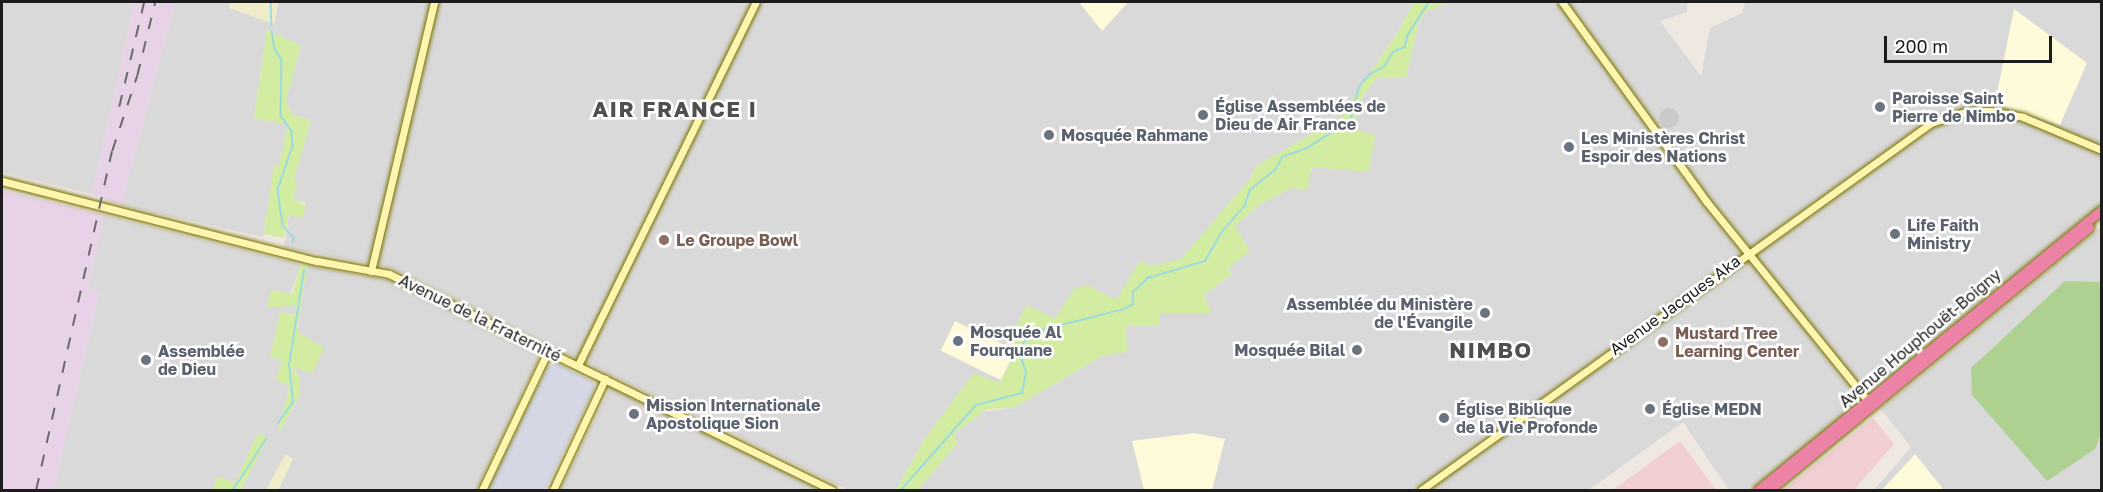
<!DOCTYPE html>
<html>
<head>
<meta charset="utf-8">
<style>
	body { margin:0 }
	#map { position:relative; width:2103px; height:492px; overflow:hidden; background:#eee8e1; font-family:"Golos Text",sans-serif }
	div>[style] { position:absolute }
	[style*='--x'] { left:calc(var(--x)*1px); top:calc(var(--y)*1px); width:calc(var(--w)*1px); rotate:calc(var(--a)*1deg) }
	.residential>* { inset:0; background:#dad9d9 }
	.commercial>* { inset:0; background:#f1ced2 }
	.industrial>* { inset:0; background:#e8d2e7 }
	.education>* { inset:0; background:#fffad9; transform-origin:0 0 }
	.religious>* { inset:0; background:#cacaca }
	.round { border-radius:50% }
	.farmland>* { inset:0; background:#efecca }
	.grass>* { inset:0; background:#d2eda2 }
	.forest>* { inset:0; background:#aed192 }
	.plaza>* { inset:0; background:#d5d7e4 }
	.stream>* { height:1.5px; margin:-0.75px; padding:0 0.75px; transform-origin:0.75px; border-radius:0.75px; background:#9ddadf }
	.roads { filter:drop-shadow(0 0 2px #767200) drop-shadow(0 0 2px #767200) }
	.secondary>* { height:7px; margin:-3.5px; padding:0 3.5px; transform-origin:3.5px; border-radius:3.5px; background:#fef6af }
	.highway>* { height:9px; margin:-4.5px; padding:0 4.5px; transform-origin:4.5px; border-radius:4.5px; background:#ec82a5 }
	.rail>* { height:1.5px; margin-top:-0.75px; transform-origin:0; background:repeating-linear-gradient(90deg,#6a6a6a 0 12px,transparent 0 24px) }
	.dots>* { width:16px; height:16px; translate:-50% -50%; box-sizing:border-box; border:3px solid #fff; border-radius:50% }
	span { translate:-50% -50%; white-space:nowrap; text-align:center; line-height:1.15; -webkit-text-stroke:5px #fff; paint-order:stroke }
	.worship-label { font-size:16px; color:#5b616d; font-weight:700 }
	.left { translate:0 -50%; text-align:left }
	.right { translate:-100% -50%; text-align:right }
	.education-label { font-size:16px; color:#785e54; font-weight:700 }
	.street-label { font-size:16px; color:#1c1c1c }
	.district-label { font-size:22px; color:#4f4f4f; font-weight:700; letter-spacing:1.5px }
	.frame { position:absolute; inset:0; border:3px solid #1c1c1c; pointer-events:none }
	.scale { position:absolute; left:1884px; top:36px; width:168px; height:27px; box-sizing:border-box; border:3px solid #1c1c1c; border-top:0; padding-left:8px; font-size:18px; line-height:21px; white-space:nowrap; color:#1c1c1c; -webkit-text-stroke:4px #fff; paint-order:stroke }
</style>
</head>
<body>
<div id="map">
	<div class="residential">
		<i style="clip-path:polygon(2px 2px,135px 2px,92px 194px,2px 172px)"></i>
		<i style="clip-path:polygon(175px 2px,231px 2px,229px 7px,275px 23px,278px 2px,1414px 2px,1399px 30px,1341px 117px,1256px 166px,1250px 179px,1181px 260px,1151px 266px,1116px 301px,1087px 285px,1055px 319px,1027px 306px,1007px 343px,1017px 348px,1000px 383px,925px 438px,896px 490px,848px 490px,392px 268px,284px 247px,289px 215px,306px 204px,293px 198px,297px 183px,293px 181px,311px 120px,292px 115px,286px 100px,301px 46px,267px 31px,254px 117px,288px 124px,279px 166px,275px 165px,263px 237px,121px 205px)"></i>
		<i style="clip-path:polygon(1450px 2px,1688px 2px,1687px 12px,1660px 21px,1701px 76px,1710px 28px,1742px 13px,1745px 2px,2101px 2px,2101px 212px,1760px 490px,1729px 490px,1683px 422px,1589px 490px,914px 490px,912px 472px,942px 461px,957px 444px,955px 433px,966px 414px,1013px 408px,1102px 356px,1126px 352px,1126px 326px,1160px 325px,1160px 313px,1204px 295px,1232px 274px,1228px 268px,1235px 226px,1260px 204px,1292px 188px,1352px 129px,1359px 102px,1377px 77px,1406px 78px,1419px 21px,1427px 11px)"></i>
		<i style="clip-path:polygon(104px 215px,301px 265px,287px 303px,297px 305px,295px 315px,280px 312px,271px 357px,282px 360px,280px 369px,290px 386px,280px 431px,299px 396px,299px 377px,291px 366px,307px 266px,392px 281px,537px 351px,540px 356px,476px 490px,278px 490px,293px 459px,286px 455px,266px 490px,241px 490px,255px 461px,258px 433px,235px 484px,218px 477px,212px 490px,53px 490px,99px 293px,87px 290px)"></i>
		<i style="clip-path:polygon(2101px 227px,2101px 490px,1874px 490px,1911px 447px,1881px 409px)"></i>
		<i style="clip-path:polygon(612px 385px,825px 490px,560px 490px)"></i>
	</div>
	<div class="commercial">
		<i style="clip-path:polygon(1873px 418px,1894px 444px,1854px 490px,1784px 490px)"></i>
		<i style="clip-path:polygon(1680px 441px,1716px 490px,1613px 490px)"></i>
	</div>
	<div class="industrial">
		<i style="clip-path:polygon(135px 2px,175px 2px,121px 205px,92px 194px)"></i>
		<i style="clip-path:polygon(2px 190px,104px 215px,87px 290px,99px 293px,53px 490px,2px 490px)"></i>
	</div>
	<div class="education">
		<i style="clip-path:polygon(1079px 2px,1128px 2px,1102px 31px)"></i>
		<i style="clip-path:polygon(2014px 9px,2087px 63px,2060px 125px,1995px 103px)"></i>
		<i style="left:955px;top:321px;width:67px;height:33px;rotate:26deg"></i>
		<i style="clip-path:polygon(1194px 433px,1225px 439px,1212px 490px,1144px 490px,1132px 441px)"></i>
		<i style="clip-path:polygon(1915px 454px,1944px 490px,1882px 490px)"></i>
	</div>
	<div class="religious">
		<i class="round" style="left:1659px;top:108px;width:20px;height:20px"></i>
	</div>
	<div class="farmland">
		<i style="clip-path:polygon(231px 2px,278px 2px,274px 24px,229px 8px)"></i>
		<i style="clip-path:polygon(285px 455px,293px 459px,278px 490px,266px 490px)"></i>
	</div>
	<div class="grass">
		<i style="clip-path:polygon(1414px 2px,1463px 2px,1450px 2px,1427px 11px,1419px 21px,1406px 78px,1377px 77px,1359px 102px,1352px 129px,1375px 135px,1369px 172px,1311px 167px,1308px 190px,1292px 188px,1260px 204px,1235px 226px,1250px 251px,1228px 268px,1232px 274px,1204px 295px,1211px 313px,1160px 313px,1160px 325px,1126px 326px,1127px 352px,1102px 356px,1013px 408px,987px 409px,955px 433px,957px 444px,918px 490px,896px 490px,925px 438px,974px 373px,1000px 383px,1017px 349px,1007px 343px,1027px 305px,1055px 319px,1074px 289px,1087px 285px,1116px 300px,1140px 261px,1151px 266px,1181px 259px,1250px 179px,1256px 166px,1341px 117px,1399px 30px)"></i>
		<i style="clip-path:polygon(267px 30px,301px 46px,286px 100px,292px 115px,311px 120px,294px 180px,297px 183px,293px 198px,306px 206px,302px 218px,289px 215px,284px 238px,264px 234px,274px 165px,279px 165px,288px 125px,254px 118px)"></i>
		<i style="clip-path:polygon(301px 265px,307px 266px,297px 331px,324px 348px,313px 373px,291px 367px,299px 377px,299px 396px,280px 431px,278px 428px,290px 386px,276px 380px,282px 360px,270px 357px,280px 312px,295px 315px,297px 306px,267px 307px,271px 290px,292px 294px)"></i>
		<i style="clip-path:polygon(258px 433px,268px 438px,241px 490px,212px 490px,218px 476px,235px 483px)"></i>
	</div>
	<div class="forest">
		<i style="clip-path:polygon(2065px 281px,2101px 282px,2101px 434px,2095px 449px,2047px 481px,1972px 395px,1971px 368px)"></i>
	</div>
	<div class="plaza">
		<i style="clip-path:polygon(556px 363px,592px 381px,595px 387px,545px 490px,487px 490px,547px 368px)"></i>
	</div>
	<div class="stream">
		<i style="--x:271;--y:2;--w:23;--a:88"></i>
		<i style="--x:272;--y:31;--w:18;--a:81"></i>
		<i style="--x:275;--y:49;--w:13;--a:58"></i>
		<i style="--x:282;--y:60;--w:56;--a:91"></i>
		<i style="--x:281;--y:116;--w:19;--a:54"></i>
		<i style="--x:292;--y:131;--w:15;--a:86"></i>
		<i style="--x:293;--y:146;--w:46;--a:108.8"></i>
		<i style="--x:278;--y:190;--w:36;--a:82"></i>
		<i style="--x:283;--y:226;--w:16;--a:47"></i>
		<i style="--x:294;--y:238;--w:5;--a:101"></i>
		<i style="--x:278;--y:423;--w:26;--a:-54"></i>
		<i style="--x:293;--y:402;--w:37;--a:-96"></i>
		<i style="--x:289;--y:365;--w:96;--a:-81"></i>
		<i style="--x:233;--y:490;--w:61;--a:-57.1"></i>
		<i style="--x:901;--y:490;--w:113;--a:-48.6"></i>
		<i style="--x:976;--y:405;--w:48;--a:-14.6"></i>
		<i style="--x:1022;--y:393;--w:20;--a:-79"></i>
		<i style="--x:1026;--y:373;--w:22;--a:-108"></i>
		<i style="--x:1019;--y:352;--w:13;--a:-63"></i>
		<i style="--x:1025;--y:340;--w:12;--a:-42"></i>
		<i style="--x:1034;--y:332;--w:93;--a:-14.3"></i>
		<i style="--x:1124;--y:309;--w:10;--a:-29"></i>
		<i style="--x:1133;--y:304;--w:12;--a:-90"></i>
		<i style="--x:1133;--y:292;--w:21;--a:-43"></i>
		<i style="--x:1148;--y:278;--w:59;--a:-16.6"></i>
		<i style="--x:1205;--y:261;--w:32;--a:-60"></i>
		<i style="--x:1221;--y:233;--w:37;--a:-49"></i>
		<i style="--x:1245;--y:205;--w:16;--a:-72"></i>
		<i style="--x:1250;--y:190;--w:33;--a:-39"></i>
		<i style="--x:1276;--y:169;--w:13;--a:-63"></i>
		<i style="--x:1282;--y:157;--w:27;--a:-20"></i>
		<i style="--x:1307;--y:148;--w:51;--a:-32.1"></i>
		<i style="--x:1350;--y:121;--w:35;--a:-75"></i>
		<i style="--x:1359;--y:87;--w:17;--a:-50"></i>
		<i style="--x:1370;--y:74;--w:16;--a:-27"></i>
		<i style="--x:1384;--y:67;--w:17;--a:-59"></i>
		<i style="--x:1393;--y:52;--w:13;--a:-23"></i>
		<i style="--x:1405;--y:47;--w:11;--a:-80"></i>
		<i style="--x:1407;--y:36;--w:40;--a:-57.1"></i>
	</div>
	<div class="roads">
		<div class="secondary">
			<i style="--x:1562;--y:2;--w:246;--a:54.1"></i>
			<i style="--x:1706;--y:201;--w:259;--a:51"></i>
			<i style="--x:2;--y:181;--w:325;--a:14.3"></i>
			<i style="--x:317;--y:261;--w:73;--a:10.2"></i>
			<i style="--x:389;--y:274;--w:493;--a:26"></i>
			<i style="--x:371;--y:271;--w:276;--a:-76.8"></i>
			<i style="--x:578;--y:365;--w:404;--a:-63.9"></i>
			<i style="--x:482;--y:490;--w:154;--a:-64.6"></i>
			<i style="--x:553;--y:490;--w:123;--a:-64.9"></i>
			<i style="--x:1421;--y:490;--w:628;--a:-35.74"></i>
			<i style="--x:1931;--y:123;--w:38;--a:-18"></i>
			<i style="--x:1967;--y:111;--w:23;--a:0"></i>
			<i style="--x:1990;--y:111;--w:34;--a:10"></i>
			<i style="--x:2023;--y:117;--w:86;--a:22.7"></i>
		</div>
		<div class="highway">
			<i style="--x:1758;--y:490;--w:444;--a:-39.2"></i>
			<i style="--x:1769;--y:490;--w:414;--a:-39.4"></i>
		</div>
	</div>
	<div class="rail">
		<i style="--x:119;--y:107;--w:108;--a:-76.6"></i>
		<i style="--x:36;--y:490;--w:347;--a:-77.4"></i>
		<i style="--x:112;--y:151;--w:79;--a:-71.6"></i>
		<i style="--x:137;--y:76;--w:76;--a:-76.3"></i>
	</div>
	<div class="dots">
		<i style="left:1880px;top:107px;background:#6b7280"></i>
		<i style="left:1203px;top:115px;background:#6b7280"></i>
		<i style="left:1049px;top:135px;background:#6b7280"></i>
		<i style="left:1569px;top:147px;background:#6b7280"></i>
		<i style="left:1895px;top:234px;background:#6b7280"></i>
		<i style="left:664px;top:240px;background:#8d6e63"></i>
		<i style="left:1485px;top:313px;background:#6b7280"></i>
		<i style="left:958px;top:341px;background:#6b7280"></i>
		<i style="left:1663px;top:342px;background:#8d6e63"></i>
		<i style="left:1357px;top:350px;background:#6b7280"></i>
		<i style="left:146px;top:360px;background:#6b7280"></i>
		<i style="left:1650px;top:409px;background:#6b7280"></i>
		<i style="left:634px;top:414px;background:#6b7280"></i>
		<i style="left:1444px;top:418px;background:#6b7280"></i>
	</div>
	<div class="worship-label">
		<span class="left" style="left:1892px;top:107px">Paroisse Saint<br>Pierre de Nimbo</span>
		<span class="left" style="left:1215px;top:115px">Église Assemblées de<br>Dieu de Air France</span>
		<span class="left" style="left:1061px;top:135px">Mosquée Rahmane</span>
		<span class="left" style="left:1581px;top:147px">Les Ministères Christ<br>Espoir des Nations</span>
		<span class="left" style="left:1907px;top:234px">Life Faith<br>Ministry</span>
		<span class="right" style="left:1473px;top:313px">Assemblée du Ministère<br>de l'Évangile</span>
		<span class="left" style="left:970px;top:341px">Mosquée Al<br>Fourquane</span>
		<span class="right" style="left:1345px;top:350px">Mosquée Bilal</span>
		<span class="left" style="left:158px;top:360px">Assemblée<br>de Dieu</span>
		<span class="left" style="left:646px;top:414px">Mission Internationale<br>Apostolique Sion</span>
		<span class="left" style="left:1456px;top:418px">Église Biblique<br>de la Vie Profonde</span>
		<span class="left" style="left:1662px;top:409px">Église MEDN</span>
	</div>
	<div class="education-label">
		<span class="left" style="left:676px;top:240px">Le Groupe Bowl</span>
		<span class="left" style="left:1675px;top:342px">Mustard Tree<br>Learning Center</span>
	</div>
	<div class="street-label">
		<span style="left:1675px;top:305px;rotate:-36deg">Avenue Jacques Aka</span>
		<span style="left:480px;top:318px;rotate:26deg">Avenue de la Fraternité</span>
		<span style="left:1920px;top:338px;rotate:-40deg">Avenue Houphouët-Boigny</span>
	</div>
	<div class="district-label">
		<span style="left:675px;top:109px">AIR FRANCE I</span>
		<span style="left:1491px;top:350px">NIMBO</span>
	</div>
	<div class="frame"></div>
	<div class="scale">200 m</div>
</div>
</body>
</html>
